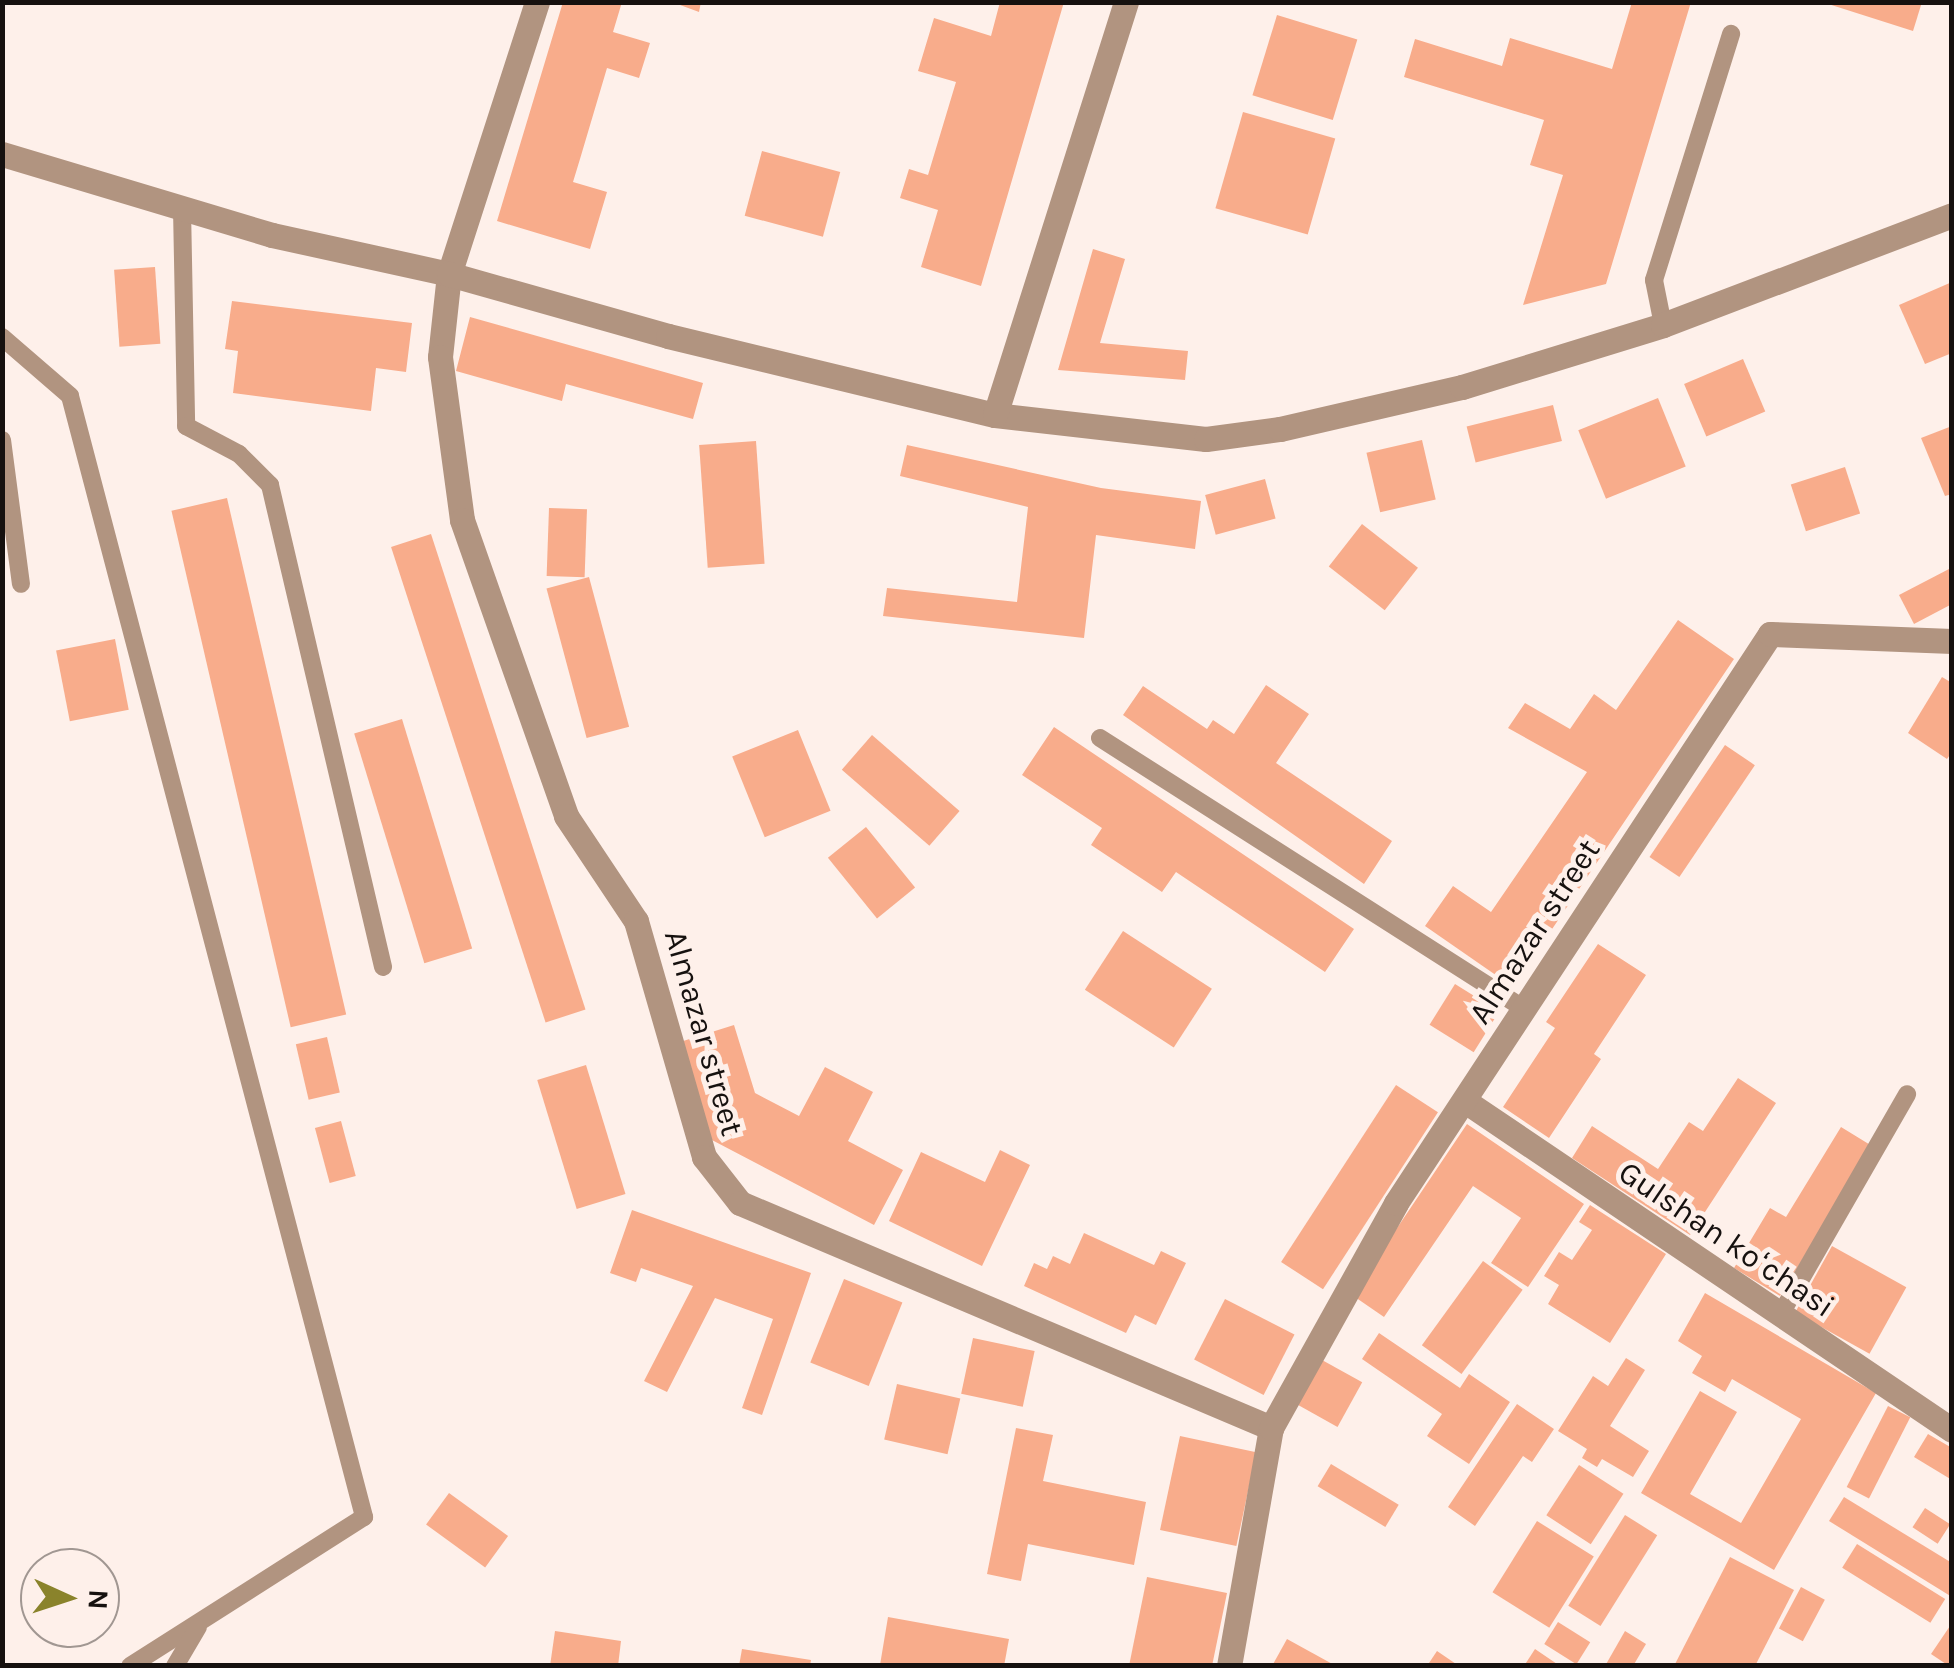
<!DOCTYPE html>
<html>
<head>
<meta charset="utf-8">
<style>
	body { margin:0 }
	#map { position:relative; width:1954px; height:1668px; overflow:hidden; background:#fef0ea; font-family:Karla,sans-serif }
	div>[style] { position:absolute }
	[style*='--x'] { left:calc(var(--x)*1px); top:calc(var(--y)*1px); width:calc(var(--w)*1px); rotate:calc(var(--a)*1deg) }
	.building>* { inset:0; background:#f8ac8b; transform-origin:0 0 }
	.service>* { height:18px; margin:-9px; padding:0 9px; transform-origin:9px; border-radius:9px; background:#b19480 }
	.minor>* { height:25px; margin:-12.5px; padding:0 12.5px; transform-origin:12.5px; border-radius:12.5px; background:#b19480 }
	span { translate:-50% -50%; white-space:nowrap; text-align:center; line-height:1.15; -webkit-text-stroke:10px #fef0ea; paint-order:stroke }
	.street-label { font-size:32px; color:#16110f }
	.frame { position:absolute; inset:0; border:5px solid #16110f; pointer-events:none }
	.north { position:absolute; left:20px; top:1548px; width:100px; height:100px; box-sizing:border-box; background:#fef0ea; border:2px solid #a19792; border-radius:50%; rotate:93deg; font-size:28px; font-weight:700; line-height:40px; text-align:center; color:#16110f }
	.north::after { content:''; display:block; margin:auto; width:35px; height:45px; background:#8a832b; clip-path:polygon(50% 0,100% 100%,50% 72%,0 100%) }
</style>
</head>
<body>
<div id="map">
	<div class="building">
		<i style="clip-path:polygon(563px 2px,622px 2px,613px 32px,650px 43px,639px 78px,607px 68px,580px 159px,573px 182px,607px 192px,590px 249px,497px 221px)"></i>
		<i style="clip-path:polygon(672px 2px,701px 2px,699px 12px)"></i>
		<i style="clip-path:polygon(1000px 2px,1064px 2px,981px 286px,921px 267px,938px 210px,900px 198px,909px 169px,928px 175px,956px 82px,918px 71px,934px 18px,991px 36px)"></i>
		<i style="clip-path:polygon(1632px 2px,1691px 2px,1606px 284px,1523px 305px,1563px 175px,1530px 165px,1544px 120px,1404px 77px,1415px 39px,1502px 66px,1510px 38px,1612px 69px)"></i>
		<i style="clip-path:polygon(1822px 2px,1922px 2px,1913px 31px)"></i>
		<i style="left:1277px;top:15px;width:84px;height:84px;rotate:17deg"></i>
		<i style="left:1243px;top:112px;width:96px;height:100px;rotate:16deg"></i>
		<i style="left:762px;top:151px;width:81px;height:67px;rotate:15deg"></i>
		<i style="clip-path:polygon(1093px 249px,1125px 259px,1100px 343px,1188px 351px,1185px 380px,1058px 370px)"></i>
		<i style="left:155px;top:267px;width:77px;height:41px;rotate:86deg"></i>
		<i style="clip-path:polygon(1952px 282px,1952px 353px,1925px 364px,1899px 305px)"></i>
		<i style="clip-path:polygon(232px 301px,412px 323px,406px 372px,376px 368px,371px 411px,233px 393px,238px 351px,225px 349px)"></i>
		<i style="clip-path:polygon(470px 317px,703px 383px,693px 419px,566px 384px,562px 401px,456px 371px)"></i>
		<i style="left:1743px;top:359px;width:57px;height:64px;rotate:67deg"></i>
		<i style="left:1658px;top:398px;width:74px;height:86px;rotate:68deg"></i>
		<i style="left:1553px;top:405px;width:37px;height:89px;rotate:76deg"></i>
		<i style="clip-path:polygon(1952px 426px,1952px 494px,1945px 496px,1921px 438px)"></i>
		<i style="left:1422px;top:440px;width:61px;height:57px;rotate:77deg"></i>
		<i style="left:756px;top:441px;width:123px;height:57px;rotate:86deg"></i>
		<i style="clip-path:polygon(907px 445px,1101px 488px,1201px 501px,1195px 549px,1096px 535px,1084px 638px,883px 616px,887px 588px,1017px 602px,1028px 507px,900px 476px)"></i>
		<i style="left:1845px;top:467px;width:49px;height:57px;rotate:72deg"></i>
		<i style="left:1265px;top:479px;width:41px;height:62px;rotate:75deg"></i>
		<i style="left:227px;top:498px;width:530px;height:57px;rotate:77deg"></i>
		<i style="left:549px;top:508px;width:38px;height:68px;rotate:2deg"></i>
		<i style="left:1362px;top:524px;width:71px;height:54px;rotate:38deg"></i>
		<i style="left:431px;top:534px;width:500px;height:42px;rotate:72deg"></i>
		<i style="clip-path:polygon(1949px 569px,1952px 604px,1914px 624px,1899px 595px)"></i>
		<i style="left:589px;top:577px;width:155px;height:44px;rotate:75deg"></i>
		<i style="clip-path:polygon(1678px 620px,1734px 659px,1513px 987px,1425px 926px,1453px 886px,1491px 912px,1587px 772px,1508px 728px,1525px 703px,1570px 729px,1594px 694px,1616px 710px)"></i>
		<i style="left:115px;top:639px;width:72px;height:60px;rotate:79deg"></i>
		<i style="clip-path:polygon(1942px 677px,1952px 683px,1952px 752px,1947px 759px,1908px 733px)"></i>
		<i style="clip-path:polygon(1266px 685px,1309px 714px,1276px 763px,1392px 841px,1364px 884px,1123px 715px,1143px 686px,1207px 729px,1213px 720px,1234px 734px)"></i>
		<i style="left:402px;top:719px;width:240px;height:50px;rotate:73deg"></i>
		<i style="clip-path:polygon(1054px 727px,1354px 929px,1325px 972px,1176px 872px,1162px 892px,1091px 845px,1102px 828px,1022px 775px)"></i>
		<i style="left:798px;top:730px;width:87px;height:71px;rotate:68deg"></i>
		<i style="left:872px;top:735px;width:116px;height:46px;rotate:41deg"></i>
		<i style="left:1725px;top:745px;width:36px;height:135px;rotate:34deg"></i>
		<i style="left:866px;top:827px;width:78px;height:49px;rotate:51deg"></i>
		<i style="left:1123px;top:931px;width:106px;height:70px;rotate:33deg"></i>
		<i style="clip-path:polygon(1598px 944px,1646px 975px,1594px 1054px,1601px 1059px,1549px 1138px,1503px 1107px,1555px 1028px,1546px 1022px)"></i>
		<i style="left:1455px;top:984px;width:52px;height:48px;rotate:32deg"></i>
		<i style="clip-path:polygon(734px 1025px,755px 1093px,799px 1116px,825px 1067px,873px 1092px,848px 1141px,903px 1170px,874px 1225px,710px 1139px,680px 1042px)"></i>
		<i style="left:327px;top:1037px;width:57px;height:32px;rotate:77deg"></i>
		<i style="left:586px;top:1065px;width:135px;height:51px;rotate:73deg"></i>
		<i style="clip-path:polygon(1738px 1078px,1776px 1103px,1690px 1235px,1572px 1158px,1592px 1126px,1658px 1169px,1689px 1122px,1703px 1131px)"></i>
		<i style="left:1396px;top:1085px;width:50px;height:211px;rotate:33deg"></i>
		<i style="left:341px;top:1121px;width:57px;height:27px;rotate:75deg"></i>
		<i style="clip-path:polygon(1467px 1124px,1584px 1204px,1528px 1287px,1491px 1263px,1521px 1218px,1473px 1186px,1384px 1317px,1352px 1295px)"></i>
		<i style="clip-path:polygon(1841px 1127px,1872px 1146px,1780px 1296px,1734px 1268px,1770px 1208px,1786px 1217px)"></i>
		<i style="clip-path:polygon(1000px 1150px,1030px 1165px,982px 1266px,889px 1221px,921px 1152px,985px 1182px)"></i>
		<i style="clip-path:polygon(1590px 1205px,1666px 1254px,1610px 1343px,1548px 1304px,1559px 1285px,1544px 1276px,1559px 1252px,1572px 1260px,1592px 1230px,1579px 1222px)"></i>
		<i style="clip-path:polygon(632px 1210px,811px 1273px,762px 1415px,742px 1408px,773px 1319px,715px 1298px,667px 1392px,644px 1381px,693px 1286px,641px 1268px,636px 1282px,610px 1273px)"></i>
		<i style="clip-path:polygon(1084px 1233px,1154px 1265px,1161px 1251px,1186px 1263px,1156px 1325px,1135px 1315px,1126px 1333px,1024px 1286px,1034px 1263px,1047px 1269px,1053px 1256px,1070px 1264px)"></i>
		<i style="left:1832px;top:1246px;width:85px;height:76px;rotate:29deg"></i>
		<i style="left:1483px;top:1261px;width:49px;height:104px;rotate:36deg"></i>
		<i style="left:844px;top:1279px;width:63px;height:90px;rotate:22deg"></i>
		<i style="clip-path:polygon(1705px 1293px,1876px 1393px,1774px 1570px,1641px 1493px,1700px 1391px,1737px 1412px,1690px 1494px,1741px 1523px,1801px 1419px,1732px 1379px,1725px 1392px,1692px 1373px,1702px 1356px,1678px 1341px)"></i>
		<i style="left:1225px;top:1299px;width:78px;height:68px;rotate:27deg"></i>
		<i style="clip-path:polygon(1379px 1333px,1460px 1388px,1469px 1374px,1510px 1402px,1469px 1464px,1427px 1436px,1442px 1414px,1362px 1359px)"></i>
		<i style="left:973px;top:1338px;width:63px;height:57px;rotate:12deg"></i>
		<i style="clip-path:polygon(1626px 1358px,1645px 1370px,1610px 1426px,1649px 1451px,1633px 1477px,1602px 1459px,1597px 1467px,1582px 1458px,1587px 1449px,1558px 1431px,1593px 1376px,1608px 1386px)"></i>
		<i style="left:1322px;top:1360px;width:46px;height:51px;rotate:29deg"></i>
		<i style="left:897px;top:1384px;width:65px;height:57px;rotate:13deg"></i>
		<i style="clip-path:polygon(1517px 1404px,1554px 1429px,1532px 1462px,1523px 1456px,1475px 1526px,1448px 1507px)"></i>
		<i style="left:1888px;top:1406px;width:25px;height:91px;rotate:27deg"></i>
		<i style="clip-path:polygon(1016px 1428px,1053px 1435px,1043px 1481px,1146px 1502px,1134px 1565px,1028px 1544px,1021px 1581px,987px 1574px)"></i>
		<i style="clip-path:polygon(1928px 1434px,1952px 1448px,1952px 1480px,1914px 1457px)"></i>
		<i style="left:1180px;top:1436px;width:78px;height:96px;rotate:12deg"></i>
		<i style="left:1331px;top:1464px;width:79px;height:26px;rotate:31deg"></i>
		<i style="left:1579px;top:1465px;width:53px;height:60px;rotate:33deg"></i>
		<i style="left:449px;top:1493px;width:73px;height:39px;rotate:36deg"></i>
		<i style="clip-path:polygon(1844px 1497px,1952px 1563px,1952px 1597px,1829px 1521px)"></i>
		<i style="left:1925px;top:1508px;width:30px;height:23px;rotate:33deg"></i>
		<i style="left:1625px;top:1515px;width:38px;height:107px;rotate:32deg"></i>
		<i style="left:1537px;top:1521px;width:67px;height:84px;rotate:32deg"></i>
		<i style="left:1857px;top:1544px;width:104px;height:28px;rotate:32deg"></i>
		<i style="clip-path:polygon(1730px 1557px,1794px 1590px,1755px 1666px,1674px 1666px)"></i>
		<i style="clip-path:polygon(1147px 1577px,1227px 1593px,1212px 1666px,1129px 1666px)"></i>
		<i style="left:1801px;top:1587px;width:27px;height:47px;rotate:28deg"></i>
		<i style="clip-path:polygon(888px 1617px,1009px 1639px,1004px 1666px,880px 1665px)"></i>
		<i style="left:1558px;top:1622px;width:38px;height:26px;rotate:32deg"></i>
		<i style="clip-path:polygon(1952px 1623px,1952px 1666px,1949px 1666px,1931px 1654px)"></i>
		<i style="clip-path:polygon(555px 1631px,621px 1641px,618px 1666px,550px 1666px)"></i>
		<i style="clip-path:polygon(1625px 1631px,1646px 1644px,1633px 1666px,1605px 1666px)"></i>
		<i style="clip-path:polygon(1287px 1639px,1336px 1666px,1272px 1666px)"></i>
		<i style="clip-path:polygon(742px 1649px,811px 1660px,810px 1666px,739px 1666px)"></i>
		<i style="clip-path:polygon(1535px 1649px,1560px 1666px,1524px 1666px)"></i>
		<i style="clip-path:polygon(1437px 1651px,1459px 1666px,1427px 1666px)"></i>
	</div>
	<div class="service">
		<i style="--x:182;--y:208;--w:218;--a:88.9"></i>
		<i style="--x:186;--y:426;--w:60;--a:27.8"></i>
		<i style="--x:239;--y:454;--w:44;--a:45"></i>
		<i style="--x:270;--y:485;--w:495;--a:76.8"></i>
		<i style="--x:1663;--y:325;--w:46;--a:-101.3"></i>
		<i style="--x:1654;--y:280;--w:258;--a:-72.6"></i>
		<i style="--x:2;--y:337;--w:90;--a:40.9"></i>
		<i style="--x:70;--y:396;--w:1159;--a:75.3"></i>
		<i style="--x:364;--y:1517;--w:277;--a:147.5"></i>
		<i style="--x:2;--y:440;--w:145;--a:82.5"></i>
		<i style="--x:1100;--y:738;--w:502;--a:32.55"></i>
		<i style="--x:1779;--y:1317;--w:257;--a:-60.1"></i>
		<i style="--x:175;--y:1666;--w:45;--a:-59.5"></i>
	</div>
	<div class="minor">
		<i style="--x:537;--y:2;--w:286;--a:107.9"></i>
		<i style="--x:449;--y:274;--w:83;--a:96.2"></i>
		<i style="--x:440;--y:357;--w:164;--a:82.3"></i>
		<i style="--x:462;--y:520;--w:314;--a:70.6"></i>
		<i style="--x:566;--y:816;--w:126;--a:56.3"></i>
		<i style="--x:636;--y:921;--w:246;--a:73.9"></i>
		<i style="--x:704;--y:1157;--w:58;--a:52"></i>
		<i style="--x:740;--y:1203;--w:577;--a:22.96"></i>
		<i style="--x:2;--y:154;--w:282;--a:16.7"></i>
		<i style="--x:272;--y:235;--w:181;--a:12.4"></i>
		<i style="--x:449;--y:274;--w:228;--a:15.8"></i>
		<i style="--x:668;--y:336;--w:336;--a:13.6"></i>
		<i style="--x:995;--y:415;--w:212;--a:6.5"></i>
		<i style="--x:1206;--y:439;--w:75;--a:-7.7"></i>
		<i style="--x:1280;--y:429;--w:187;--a:-13"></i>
		<i style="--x:1462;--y:387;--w:210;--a:-17.1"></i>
		<i style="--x:1663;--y:325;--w:309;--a:-20.8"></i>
		<i style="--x:995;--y:415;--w:433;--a:-72.4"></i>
		<i style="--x:1465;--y:1101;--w:588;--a:34.04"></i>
		<i style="--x:1229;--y:1666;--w:242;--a:-80"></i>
		<i style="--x:1271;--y:1428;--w:257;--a:-60.9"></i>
		<i style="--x:1396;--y:1203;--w:681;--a:-56.68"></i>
		<i style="--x:1770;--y:634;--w:182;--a:2.2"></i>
	</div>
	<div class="street-label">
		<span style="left:1535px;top:932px;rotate:-57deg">Almazar street</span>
		<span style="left:703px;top:1033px;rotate:74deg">Almazar street</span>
		<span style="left:1726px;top:1240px;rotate:34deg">Gulshan koʻchasi</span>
	</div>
	<div class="frame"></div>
	<div class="north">N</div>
</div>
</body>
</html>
